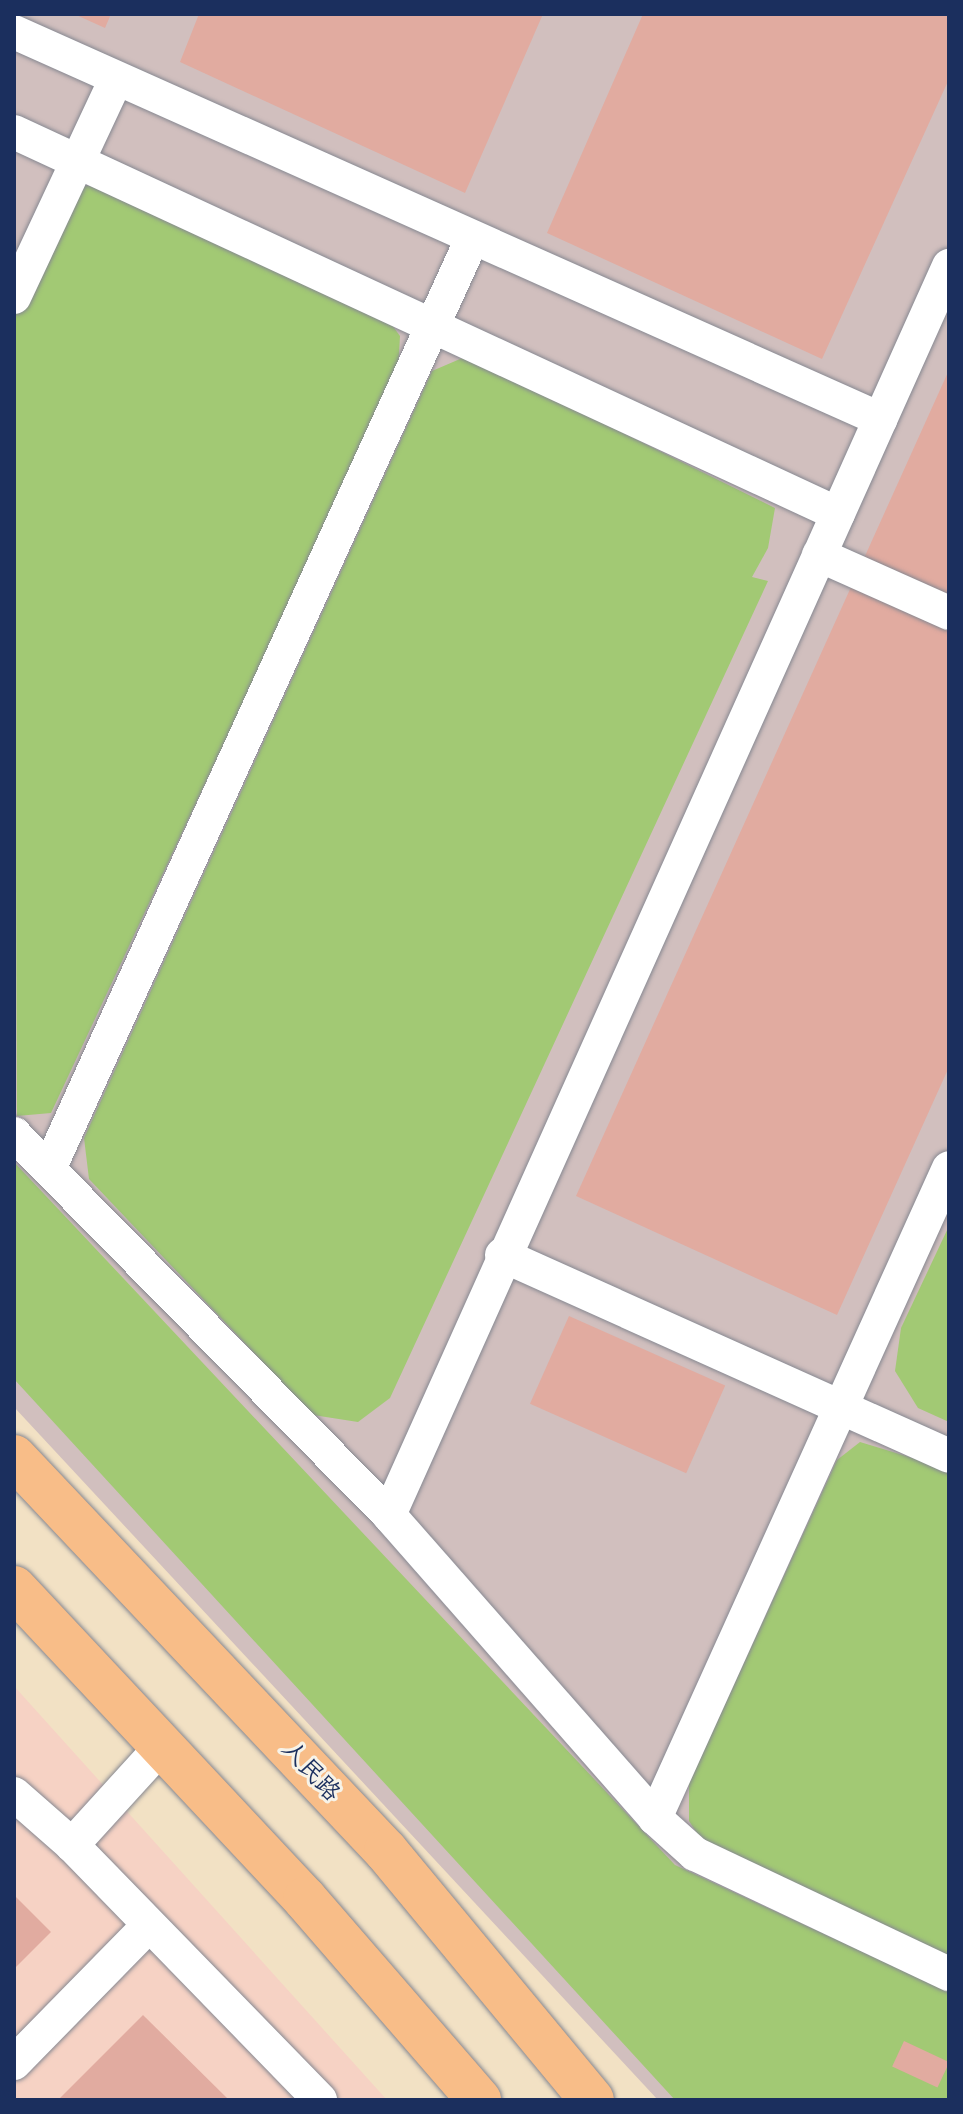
<!DOCTYPE html>
<html>
<head>
<meta charset="utf-8">
<style>
	body { margin:0 }
	#map { position:relative; width:963px; height:2114px; overflow:hidden; background:#f2e1c4; font-family:"Balsamiq Sans","LXGW WenKai TC",sans-serif }
	div>[style] { position:absolute }
	[style*='--x'] { left:calc(var(--x)*1px); top:calc(var(--y)*1px); width:calc(var(--w)*1px); rotate:calc(var(--a)*1deg) }
	.built>* { inset:0; background:#f6d2c4 }
	.industrial>* { inset:0; background:#d1bfbe }
	.green>* { inset:0; background:#a2c974 }
	.building>* { inset:0; background:#e1aba0; transform-origin:0 0 }
	.roads { filter:drop-shadow(0 0 2px #868891) drop-shadow(0 0 2px #868891) }
	.minor>* { height:34px; margin:-17px; padding:0 17px; transform-origin:17px; border-radius:17px; background:#fff }
	.major>* { height:44px; margin:-22px; padding:0 22px; transform-origin:22px; border-radius:22px; background:#f8bd88 }
	span { translate:-50% -50%; white-space:nowrap; text-align:center; line-height:1.15; -webkit-text-stroke:6px #f7f3e8; paint-order:stroke }
	.street-label { font-size:24px; color:#1b2f5e }
	.frame { position:absolute; inset:0; border:16px solid #1b2f5e; pointer-events:none }
</style>
</head>
<body>
<div id="map">
	<div class="built">
		<i style="clip-path:polygon(14px 1686px,387px 2100px,14px 2100px)"></i>
	</div>
	<div class="industrial">
		<i style="clip-path:polygon(14px 14px,949px 14px,949px 2100px,658px 2100px,14px 1407px)"></i>
	</div>
	<div class="green">
		<i style="clip-path:polygon(77px 185px,101px 187px,384px 314px,400px 336px,398px 371px,51px 1113px,17px 1116px,14px 315px)"></i>
		<i style="clip-path:polygon(467px 356px,775px 508px,768px 548px,752px 577px,768px 581px,390px 1398px,358px 1422px,313px 1415px,89px 1179px,84px 1138px,432px 371px)"></i>
		<i style="clip-path:polygon(14px 1162px,675px 1865px,949px 1992px,949px 2100px,675px 2100px,14px 1379px)"></i>
		<i style="clip-path:polygon(949px 1226px,949px 1422px,918px 1408px,895px 1371px,901px 1328px)"></i>
		<i style="clip-path:polygon(860px 1442px,949px 1469px,949px 1963px,700px 1838px,689px 1821px,689px 1783px,837px 1460px)"></i>
	</div>
	<div class="building">
		<i style="clip-path:polygon(74px 14px,111px 14px,105px 28px)"></i>
		<i style="clip-path:polygon(199px 14px,543px 14px,465px 193px,180px 62px)"></i>
		<i style="clip-path:polygon(643px 14px,949px 14px,949px 79px,822px 359px,547px 233px)"></i>
		<i style="clip-path:polygon(949px 370px,949px 1067px,837px 1315px,576px 1196px)"></i>
		<i style="left:569px;top:1316px;width:171px;height:96px;rotate:24deg"></i>
		<i style="clip-path:polygon(14px 1895px,51px 1932px,14px 1969px)"></i>
		<i style="clip-path:polygon(143px 2015px,229px 2100px,58px 2100px)"></i>
		<i style="left:904px;top:2041px;width:50px;height:28px;rotate:25deg"></i>
	</div>
	<div class="roads">
		<div class="minor">
			<i style="--x:14;--y:32;--w:949;--a:24.08"></i>
			<i style="--x:14;--y:132;--w:908;--a:24.87"></i>
			<i style="--x:14;--y:297;--w:241;--a:-64.9"></i>
			<i style="--x:819;--y:555;--w:142;--a:24"></i>
			<i style="--x:14;--y:1134;--w:535;--a:45.45"></i>
			<i style="--x:389;--y:1515;--w:403;--a:48.7"></i>
			<i style="--x:655;--y:1818;--w:54;--a:42"></i>
			<i style="--x:695;--y:1854;--w:281;--a:25.3"></i>
			<i style="--x:49;--y:1169;--w:1022;--a:-65.54"></i>
			<i style="--x:502;--y:1255;--w:490;--a:24.2"></i>
			<i style="--x:389;--y:1515;--w:1369;--a:-65.85"></i>
			<i style="--x:162;--y:1746;--w:134;--a:132.3"></i>
			<i style="--x:72;--y:1845;--w:356;--a:45.8"></i>
			<i style="--x:14;--y:1794;--w:77;--a:41.3"></i>
			<i style="--x:655;--y:1818;--w:713;--a:-65.66"></i>
			<i style="--x:14;--y:2063;--w:193;--a:-45.6"></i>
		</div>
		<div class="major">
			<i style="--x:14;--y:1457;--w:542;--a:46.65"></i>
			<i style="--x:386;--y:1851;--w:323;--a:50.4"></i>
			<i style="--x:14;--y:1588;--w:426;--a:46.9"></i>
			<i style="--x:305;--y:1899;--w:266;--a:49.1"></i>
		</div>
	</div>
	<div class="street-label">
		<span style="left:311px;top:1771px;rotate:47deg">人民路</span>
	</div>
	<div class="frame"></div>
</div>
</body>
</html>
